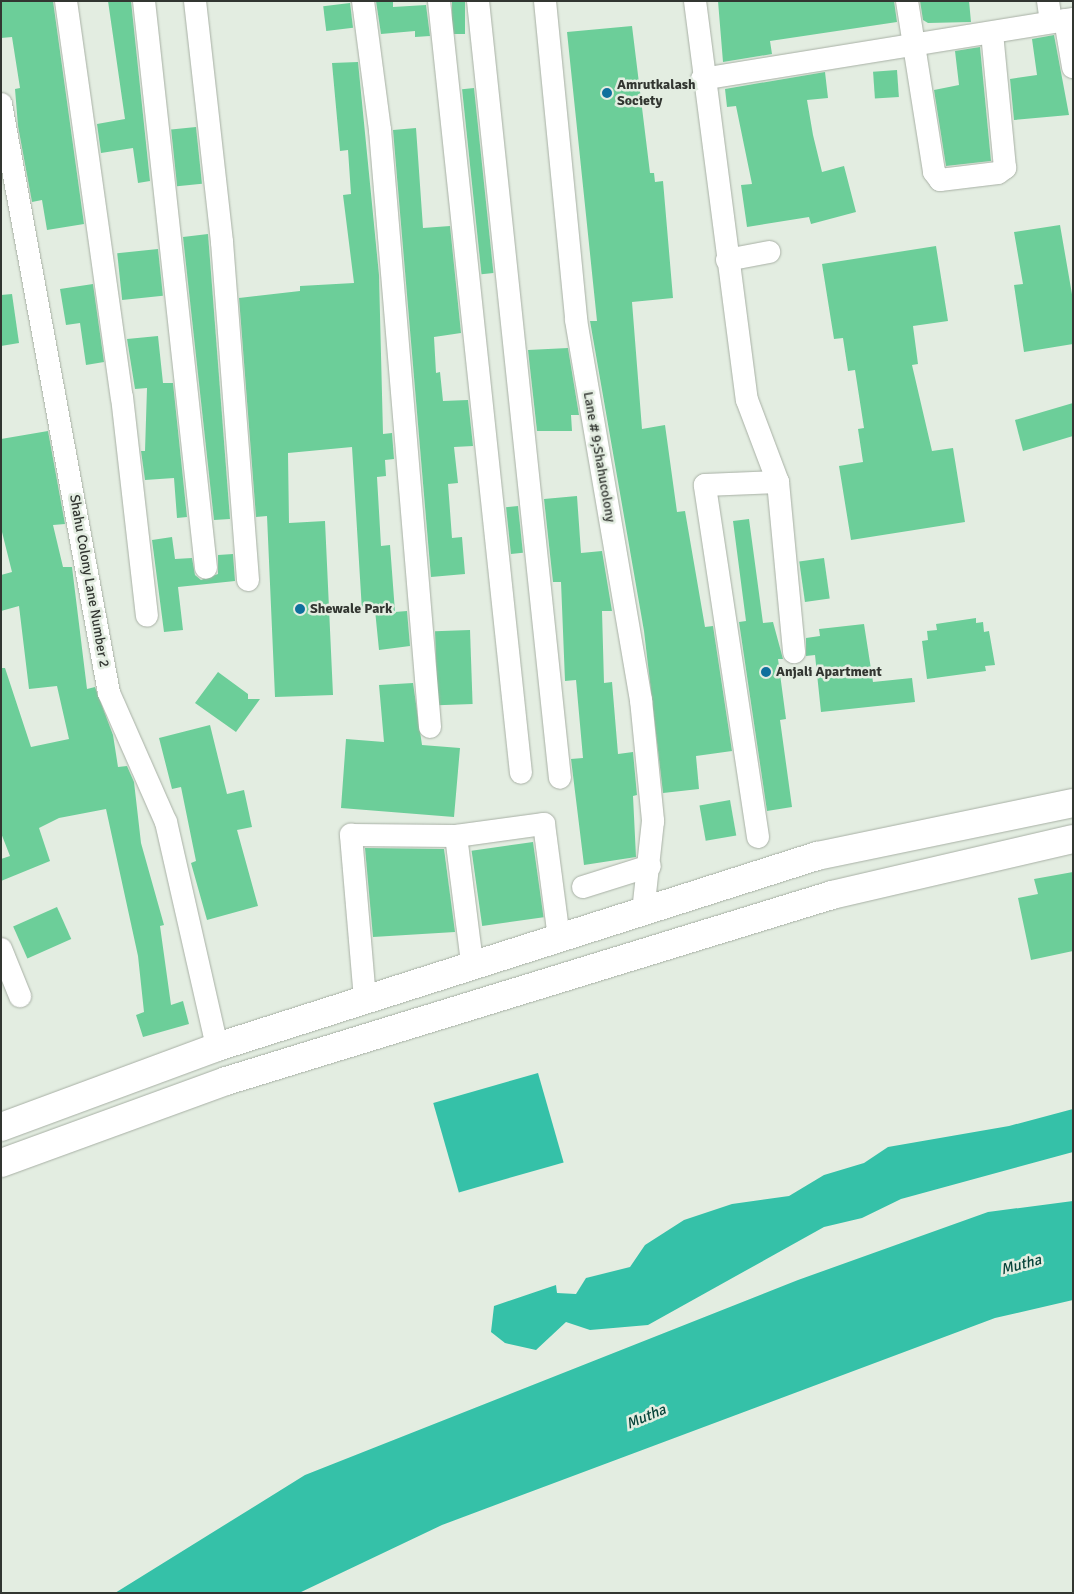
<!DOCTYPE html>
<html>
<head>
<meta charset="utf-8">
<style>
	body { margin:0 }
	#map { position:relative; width:1074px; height:1594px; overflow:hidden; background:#e3ede1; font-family:Signika,sans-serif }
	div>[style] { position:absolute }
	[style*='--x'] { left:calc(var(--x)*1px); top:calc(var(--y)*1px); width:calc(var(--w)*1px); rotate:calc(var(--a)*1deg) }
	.water>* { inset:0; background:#35c1a8; transform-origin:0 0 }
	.building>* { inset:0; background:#6cce99; transform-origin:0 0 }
	.roads { filter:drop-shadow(0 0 1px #a8b0a5) drop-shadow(0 0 1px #a8b0a5) }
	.street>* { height:22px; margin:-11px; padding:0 11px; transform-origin:11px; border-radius:11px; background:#fff }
	.secondary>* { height:28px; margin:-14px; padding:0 14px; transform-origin:14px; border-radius:14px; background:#fff }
	.dots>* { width:14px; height:14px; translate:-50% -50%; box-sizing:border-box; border:2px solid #e3ede1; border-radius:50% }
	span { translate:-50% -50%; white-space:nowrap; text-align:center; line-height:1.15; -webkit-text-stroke:5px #e3ede1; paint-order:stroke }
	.poi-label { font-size:14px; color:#323631; font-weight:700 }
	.left { translate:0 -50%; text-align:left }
	.street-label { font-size:14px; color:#323631 }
	.water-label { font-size:15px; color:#07443a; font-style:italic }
	.frame { position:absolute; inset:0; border:2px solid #323631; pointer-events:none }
</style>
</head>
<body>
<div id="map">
	<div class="water">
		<i style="left:538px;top:1073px;width:93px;height:109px;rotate:74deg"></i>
		<i style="clip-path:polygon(1073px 1109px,1073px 1152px,901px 1199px,862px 1218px,824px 1227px,648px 1325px,590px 1330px,566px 1322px,536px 1350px,505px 1343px,491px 1332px,494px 1306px,556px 1285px,557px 1293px,576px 1294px,586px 1278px,630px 1267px,645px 1245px,684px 1220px,732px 1204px,789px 1196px,824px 1175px,864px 1163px,888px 1147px,1009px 1126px)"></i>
		<i style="clip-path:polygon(1073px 1201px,1073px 1300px,995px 1318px,442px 1525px,299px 1593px,115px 1593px,305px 1475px,798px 1280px,988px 1212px)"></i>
	</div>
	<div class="building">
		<i style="clip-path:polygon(1px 1px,53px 1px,84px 224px,47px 230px,42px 200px,32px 202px,18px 126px,15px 89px,20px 88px,12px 37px,1px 38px)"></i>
		<i style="clip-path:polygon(108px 1px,131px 1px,150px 181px,138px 183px,133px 148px,101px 153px,97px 124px,125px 119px)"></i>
		<i style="clip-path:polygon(376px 1px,393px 1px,393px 7px,426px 5px,430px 36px,415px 37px,415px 31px,381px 34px)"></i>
		<i style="left:452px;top:1px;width:13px;height:33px"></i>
		<i style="clip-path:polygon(718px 1px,894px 1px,897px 22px,770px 41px,772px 54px,723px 62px)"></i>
		<i style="clip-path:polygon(920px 1px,969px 1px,971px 22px,928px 23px,923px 20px)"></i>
		<i style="left:350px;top:3px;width:25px;height:27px;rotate:83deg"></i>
		<i style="clip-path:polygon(632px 26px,650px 173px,654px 173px,655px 182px,663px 181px,673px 298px,632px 302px,642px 429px,665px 425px,677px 512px,685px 511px,705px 627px,713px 626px,732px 751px,696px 756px,699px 789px,663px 793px,644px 631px,590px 321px,597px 321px,567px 32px)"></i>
		<i style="clip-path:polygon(1054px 35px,1069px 115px,1014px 120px,1010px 79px,1037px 75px,1032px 39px)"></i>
		<i style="clip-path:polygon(980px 47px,991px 161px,946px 166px,934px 90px,959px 85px,955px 51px)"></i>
		<i style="clip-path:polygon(358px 62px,379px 275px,383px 434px,392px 433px,394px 459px,385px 460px,386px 476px,377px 477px,381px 546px,390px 545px,395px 612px,407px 611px,410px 646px,379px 650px,375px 610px,362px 611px,352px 447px,288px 453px,289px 523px,325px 521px,333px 695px,275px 697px,267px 516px,256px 517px,239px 298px,300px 291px,300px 286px,354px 283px,343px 195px,351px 194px,348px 150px,340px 151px,332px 63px)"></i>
		<i style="left:897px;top:70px;width:27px;height:24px;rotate:86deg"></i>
		<i style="clip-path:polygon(825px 72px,828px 98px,807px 100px,813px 135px,822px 172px,844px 166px,856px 212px,811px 224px,809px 217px,747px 227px,741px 185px,752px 184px,736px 106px,727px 107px,725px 89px)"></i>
		<i style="left:474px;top:88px;width:186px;height:12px;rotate:84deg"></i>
		<i style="left:196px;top:127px;width:57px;height:25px;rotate:84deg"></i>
		<i style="clip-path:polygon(416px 128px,423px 228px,450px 226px,461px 333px,434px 337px,436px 373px,440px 372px,443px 401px,468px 400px,473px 446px,454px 447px,458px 483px,448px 484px,452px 538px,462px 537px,465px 574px,431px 577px,393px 130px)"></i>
		<i style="clip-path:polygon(1060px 225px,1073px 300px,1073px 344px,1024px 352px,1014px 285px,1023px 284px,1014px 232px)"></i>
		<i style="clip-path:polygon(208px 234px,230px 519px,214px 520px,183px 237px)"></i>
		<i style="clip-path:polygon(936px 246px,948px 321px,913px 326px,918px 364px,912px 365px,932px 451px,953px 448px,965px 522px,851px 540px,839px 466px,863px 462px,858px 429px,864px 428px,855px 370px,848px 371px,843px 338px,834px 339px,822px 264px)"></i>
		<i style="left:158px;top:249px;width:47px;height:41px;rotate:84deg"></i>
		<i style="clip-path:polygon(93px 284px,104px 362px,86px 365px,80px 323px,66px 325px,60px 289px)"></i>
		<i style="clip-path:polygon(12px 294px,19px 343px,1px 346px,1px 295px)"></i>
		<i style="clip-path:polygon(158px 336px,163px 383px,173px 383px,187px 517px,177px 518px,174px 478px,145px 480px,141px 451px,145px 451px,147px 388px,135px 389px,127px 339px)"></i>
		<i style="clip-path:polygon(568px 348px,579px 415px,571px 415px,572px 431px,537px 431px,528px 350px)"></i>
		<i style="clip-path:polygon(1073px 403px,1073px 436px,1023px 451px,1015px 420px)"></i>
		<i style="clip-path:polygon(48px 431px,65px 524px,53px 525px,63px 567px,72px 567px,87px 689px,95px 687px,113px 735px,118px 767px,127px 766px,134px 782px,141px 843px,164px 925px,160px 926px,171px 1005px,183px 1001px,189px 1024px,143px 1037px,136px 1015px,144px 1012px,138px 956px,106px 809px,59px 818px,39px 828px,50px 861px,1px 881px,1px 859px,10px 856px,1px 833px,1px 668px,5px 668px,31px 747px,69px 739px,57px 686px,29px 689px,19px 606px,1px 611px,1px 575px,12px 572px,1px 528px,1px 439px)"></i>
		<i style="clip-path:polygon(577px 496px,581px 553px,602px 551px,612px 611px,602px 611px,604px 683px,612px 682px,618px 754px,633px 752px,637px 795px,633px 796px,636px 857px,584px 865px,571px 759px,583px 758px,576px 680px,565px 681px,561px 582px,553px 582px,544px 499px)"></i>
		<i style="left:518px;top:506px;width:47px;height:12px;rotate:84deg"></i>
		<i style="clip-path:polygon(749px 519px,763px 623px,773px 622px,783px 659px,778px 659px,786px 719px,780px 720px,792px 807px,767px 811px,739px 622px,746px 621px,733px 521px)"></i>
		<i style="clip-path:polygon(172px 537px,175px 559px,192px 558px,195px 575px,201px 580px,218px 574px,218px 555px,233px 554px,235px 581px,178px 587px,183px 630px,164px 632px,152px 540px)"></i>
		<i style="left:824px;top:558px;width:41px;height:25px;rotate:82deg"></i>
		<i style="clip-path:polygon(976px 618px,976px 623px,983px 622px,984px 632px,989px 631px,995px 665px,985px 666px,986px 671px,927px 679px,922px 641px,928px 640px,927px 631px,937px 630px,936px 624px)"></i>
		<i style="clip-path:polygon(864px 624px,873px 682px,912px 678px,915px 702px,821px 712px,815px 655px,806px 656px,806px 638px,820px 636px,819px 629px)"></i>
		<i style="left:470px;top:630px;width:74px;height:35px;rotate:88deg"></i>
		<i style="clip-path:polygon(218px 672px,248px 694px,248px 699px,260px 699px,236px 732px,195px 703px)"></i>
		<i style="clip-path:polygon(413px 683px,422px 745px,460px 748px,454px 817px,341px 808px,346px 739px,384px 742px,379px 685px)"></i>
		<i style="clip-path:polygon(210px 725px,227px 794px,244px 790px,252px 827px,237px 830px,258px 906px,207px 920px,191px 863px,196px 861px,181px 787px,172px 789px,159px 738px)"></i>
		<i style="left:730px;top:800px;width:36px;height:31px;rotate:80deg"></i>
		<i style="left:533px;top:842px;width:76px;height:62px;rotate:82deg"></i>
		<i style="clip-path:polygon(365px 848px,444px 849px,455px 932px,373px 937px)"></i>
		<i style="clip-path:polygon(1073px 872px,1073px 951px,1031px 960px,1018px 898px,1038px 894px,1034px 879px)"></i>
		<i style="left:57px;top:907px;width:35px;height:48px;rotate:66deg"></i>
	</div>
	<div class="roads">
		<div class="street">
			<i style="--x:66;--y:1;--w:400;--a:82"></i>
			<i style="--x:122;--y:397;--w:220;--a:83.5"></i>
			<i style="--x:144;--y:1;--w:570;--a:83.76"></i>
			<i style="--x:195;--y:1;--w:243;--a:83.6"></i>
			<i style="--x:222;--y:242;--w:339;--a:85.6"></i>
			<i style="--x:363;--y:1;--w:130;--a:82.5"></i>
			<i style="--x:380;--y:130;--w:599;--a:85.21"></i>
			<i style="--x:439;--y:1;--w:776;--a:83.94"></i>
			<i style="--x:478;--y:1;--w:781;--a:83.98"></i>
			<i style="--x:545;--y:1;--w:321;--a:84.4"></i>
			<i style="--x:576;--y:320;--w:386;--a:80.3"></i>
			<i style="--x:641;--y:700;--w:122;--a:84.3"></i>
			<i style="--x:653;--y:821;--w:92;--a:96.3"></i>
			<i style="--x:695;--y:1;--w:402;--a:82.6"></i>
			<i style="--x:747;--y:400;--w:88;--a:69.3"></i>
			<i style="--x:778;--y:482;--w:171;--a:84.6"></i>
			<i style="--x:907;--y:1;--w:173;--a:81"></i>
			<i style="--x:934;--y:172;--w:10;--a:53"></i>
			<i style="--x:940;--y:180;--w:58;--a:-6.9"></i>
			<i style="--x:998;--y:173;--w:9;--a:-36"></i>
			<i style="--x:1005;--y:168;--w:135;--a:-95.5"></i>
			<i style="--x:1048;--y:1;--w:21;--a:82"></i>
			<i style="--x:1065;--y:20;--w:48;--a:80.3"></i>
			<i style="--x:702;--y:79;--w:376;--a:-9.2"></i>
			<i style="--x:1;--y:104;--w:599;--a:79.61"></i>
			<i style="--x:109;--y:693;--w:141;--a:66.2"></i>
			<i style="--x:166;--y:822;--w:231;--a:77.2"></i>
			<i style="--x:727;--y:260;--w:43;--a:-10.8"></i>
			<i style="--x:456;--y:836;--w:128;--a:82.8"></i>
			<i style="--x:758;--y:837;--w:356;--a:-98.6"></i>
			<i style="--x:705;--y:485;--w:73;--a:-2.4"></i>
			<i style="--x:583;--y:887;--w:70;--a:-17.4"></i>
			<i style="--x:1;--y:949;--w:51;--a:68"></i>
			<i style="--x:365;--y:999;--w:165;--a:-94.9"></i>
			<i style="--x:351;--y:835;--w:105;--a:0.5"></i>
			<i style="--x:456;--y:836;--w:89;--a:-7.8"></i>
			<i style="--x:544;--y:824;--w:115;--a:82.5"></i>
		</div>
		<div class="secondary">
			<i style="--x:1;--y:1127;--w:230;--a:-20.3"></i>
			<i style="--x:217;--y:1047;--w:630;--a:-17.66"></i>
			<i style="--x:817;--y:856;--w:261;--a:-11.7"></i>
			<i style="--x:1;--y:1163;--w:239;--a:-20"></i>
			<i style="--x:226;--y:1081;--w:634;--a:-17.06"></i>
			<i style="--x:832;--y:895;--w:247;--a:-13.1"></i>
		</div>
	</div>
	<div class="dots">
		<i style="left:607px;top:93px;background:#0f709d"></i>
		<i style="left:300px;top:609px;background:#0f709d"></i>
		<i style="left:766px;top:672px;background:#0f709d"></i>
	</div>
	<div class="poi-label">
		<span class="left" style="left:617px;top:93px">Amrutkalash<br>Society</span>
		<span class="left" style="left:310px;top:609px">Shewale Park</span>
		<span class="left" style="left:776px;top:672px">Anjali Apartment</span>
	</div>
	<div class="street-label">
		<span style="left:599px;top:457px;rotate:80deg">Lane # 9;Shahucolony</span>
		<span style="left:89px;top:581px;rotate:80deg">Shahu Colony Lane Number 2</span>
	</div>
	<div class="water-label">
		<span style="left:1021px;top:1265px;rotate:-15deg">Mutha</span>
		<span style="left:646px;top:1417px;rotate:-23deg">Mutha</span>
	</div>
	<div class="frame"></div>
</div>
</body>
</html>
